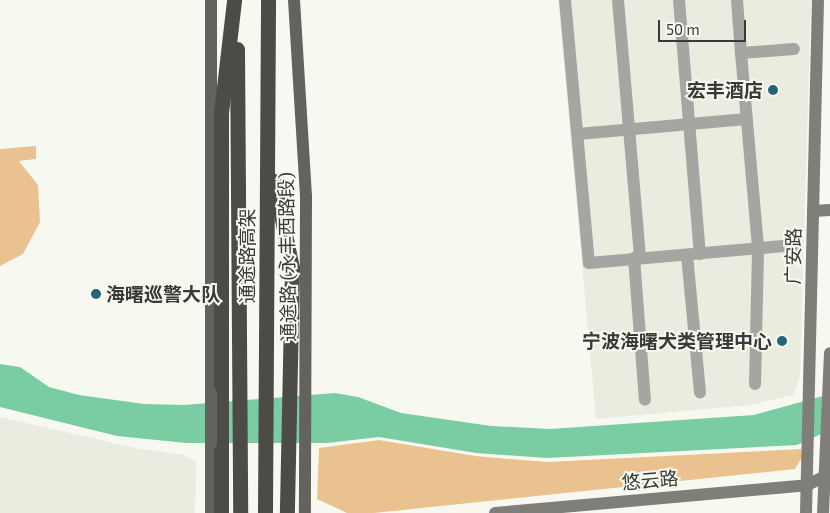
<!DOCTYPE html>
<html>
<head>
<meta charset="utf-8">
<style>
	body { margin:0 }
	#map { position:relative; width:830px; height:513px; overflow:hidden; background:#f7f9f1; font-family:"Exo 2","Noto Sans SC",sans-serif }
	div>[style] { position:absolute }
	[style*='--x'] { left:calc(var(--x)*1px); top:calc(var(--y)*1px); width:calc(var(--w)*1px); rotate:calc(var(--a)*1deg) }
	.built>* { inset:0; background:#e9ecde }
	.green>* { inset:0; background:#eac290 }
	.water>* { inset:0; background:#7acca3 }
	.street>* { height:12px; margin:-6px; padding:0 6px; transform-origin:6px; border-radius:6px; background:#a6a5a2 }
	.secondary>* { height:12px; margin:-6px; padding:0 6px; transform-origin:6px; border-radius:6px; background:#7f7e79 }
	.primary>* { height:12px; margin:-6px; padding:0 6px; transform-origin:6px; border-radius:6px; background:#63625d }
	.highway>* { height:15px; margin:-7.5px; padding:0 7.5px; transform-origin:7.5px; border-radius:7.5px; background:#4c4b45 }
	.primary-bridge>* { height:12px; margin:-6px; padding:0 6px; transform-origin:6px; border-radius:6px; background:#63625d }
	.dots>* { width:14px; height:14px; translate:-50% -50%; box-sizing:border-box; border:2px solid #f7f9f1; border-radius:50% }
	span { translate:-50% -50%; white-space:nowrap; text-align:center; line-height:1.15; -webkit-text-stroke:4px #f7f9f1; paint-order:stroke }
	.poi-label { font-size:19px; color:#393a37; font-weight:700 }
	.right { translate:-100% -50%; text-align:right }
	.left { translate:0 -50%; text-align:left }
	.street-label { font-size:19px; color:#393a37 }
	.scale { position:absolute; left:658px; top:20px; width:88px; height:22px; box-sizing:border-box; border:2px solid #393a37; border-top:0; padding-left:6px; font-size:15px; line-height:18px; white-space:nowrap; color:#393a37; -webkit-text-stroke:4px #f7f9f1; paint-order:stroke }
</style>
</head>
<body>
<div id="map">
	<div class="built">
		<i style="clip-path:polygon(558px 0,811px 0,800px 375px,794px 395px,750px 405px,596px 419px)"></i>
		<i style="clip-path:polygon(0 417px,140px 449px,185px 455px,196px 462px,195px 513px,0 513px)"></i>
	</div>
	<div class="green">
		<i style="clip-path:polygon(36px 146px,36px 159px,19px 161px,38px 185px,40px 222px,23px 254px,0 266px,0 149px)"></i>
		<i style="clip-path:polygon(379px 440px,475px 456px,547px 462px,801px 449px,802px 457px,795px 469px,374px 513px,347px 513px,317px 499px,319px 448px)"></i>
	</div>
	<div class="water">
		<i style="clip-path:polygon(0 364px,20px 367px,49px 387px,79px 395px,144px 404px,184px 405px,335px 393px,358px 397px,401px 413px,491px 426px,550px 429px,754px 415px,830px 394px,830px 430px,797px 445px,547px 458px,476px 453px,379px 437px,327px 443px,186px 443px,117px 436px,0 407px)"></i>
	</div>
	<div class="street">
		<i style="--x:565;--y:0;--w:264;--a:84.8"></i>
		<i style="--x:589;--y:263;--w:207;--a:-5"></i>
		<i style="--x:618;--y:0;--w:259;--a:85.1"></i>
		<i style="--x:679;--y:0;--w:255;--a:85.3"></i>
		<i style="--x:737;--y:0;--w:53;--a:85.7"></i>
		<i style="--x:578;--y:134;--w:169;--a:-5.1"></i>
		<i style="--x:687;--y:255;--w:138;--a:84.6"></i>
		<i style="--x:634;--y:258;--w:142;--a:85.6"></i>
		<i style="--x:755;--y:384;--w:137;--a:-88.7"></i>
		<i style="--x:758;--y:247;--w:195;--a:-95"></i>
		<i style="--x:741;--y:53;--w:53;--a:-4.3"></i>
	</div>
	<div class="secondary">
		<i style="--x:813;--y:211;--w:17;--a:-3"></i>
		<i style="--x:495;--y:513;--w:313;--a:-5.1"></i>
		<i style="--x:807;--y:485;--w:25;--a:-26"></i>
		<i style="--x:806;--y:513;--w:513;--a:-88.66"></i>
		<i style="--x:823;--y:513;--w:160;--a:-87.5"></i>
	</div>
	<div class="primary">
		<i style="--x:211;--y:0;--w:393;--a:90"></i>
		<i style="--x:294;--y:0;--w:196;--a:86.5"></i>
		<i style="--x:306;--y:196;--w:317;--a:90.2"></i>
		<i style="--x:211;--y:444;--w:69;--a:90"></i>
	</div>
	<div class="highway">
		<i style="--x:237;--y:49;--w:464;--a:89.6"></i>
		<i style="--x:274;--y:181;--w:89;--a:78.3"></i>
		<i style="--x:292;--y:268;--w:245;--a:91.2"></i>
		<i style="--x:221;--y:513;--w:400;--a:-90"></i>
		<i style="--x:221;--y:113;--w:114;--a:-83.4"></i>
		<i style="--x:265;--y:513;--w:513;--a:-89.66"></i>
	</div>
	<div class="primary-bridge">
		<i style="--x:211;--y:393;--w:51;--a:90"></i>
	</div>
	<div class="dots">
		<i style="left:773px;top:90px;background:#26637a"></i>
		<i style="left:96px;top:294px;background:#26637a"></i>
		<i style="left:782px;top:341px;background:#26637a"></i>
	</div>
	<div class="poi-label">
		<span class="right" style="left:763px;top:90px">宏丰酒店</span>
		<span class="left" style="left:106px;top:294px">海曙巡警大队</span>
		<span class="right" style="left:772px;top:341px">宁波海曙犬类管理中心</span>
	</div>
	<div class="street-label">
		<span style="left:247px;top:256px;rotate:-90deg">通途路高架</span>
		<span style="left:793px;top:256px;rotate:-89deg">广安路</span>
		<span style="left:287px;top:257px;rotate:-91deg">通途路 (永丰西路段)</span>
		<span style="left:650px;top:480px;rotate:-5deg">悠云路</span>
	</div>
	<div class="scale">50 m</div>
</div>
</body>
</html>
